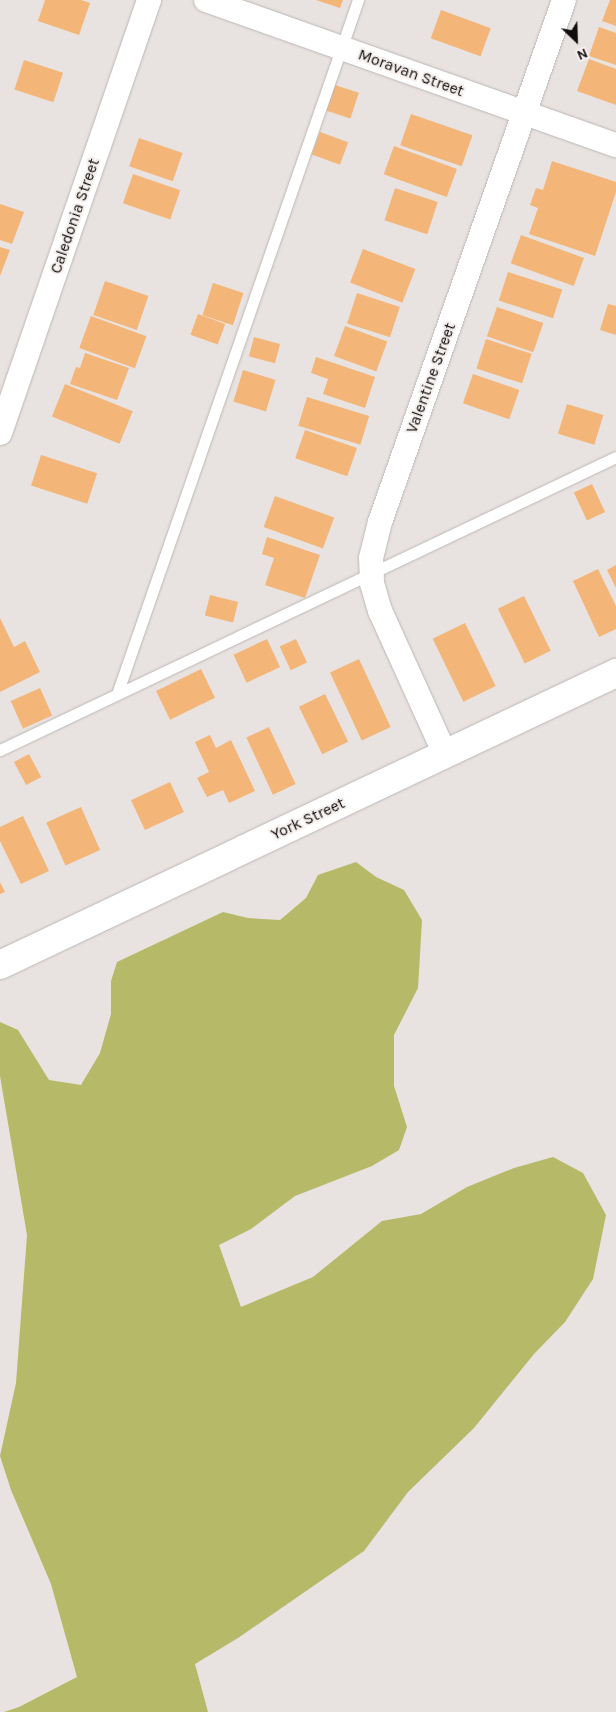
<!DOCTYPE html>
<html>
<head>
<meta charset="utf-8">
<style>
	body { margin:0 }
	#map { position:relative; width:616px; height:1712px; overflow:hidden; background:#e8e2e0; font-family:Karla,sans-serif }
	div>[style] { position:absolute }
	[style*='--x'] { left:calc(var(--x)*1px); top:calc(var(--y)*1px); width:calc(var(--w)*1px); rotate:calc(var(--a)*1deg) }
	.forest>* { inset:0; background:#b6b967 }
	.building>* { inset:0; background:#f3b678; transform-origin:0 0 }
	.roads { filter:drop-shadow(0 0 1px #bdb7b5) drop-shadow(0 0 1px #bdb7b5) }
	.service>* { height:11px; margin:-5.5px; padding:0 5.5px; transform-origin:5.5px; border-radius:5.5px; background:#fff }
	.minor>* { height:24px; margin:-12px; padding:0 12px; transform-origin:12px; border-radius:12px; background:#fff }
	.tertiary>* { height:28px; margin:-14px; padding:0 14px; transform-origin:14px; border-radius:14px; background:#fff }
	span { translate:-50% -50%; white-space:nowrap; text-align:center; line-height:1.15; -webkit-text-stroke:4px #f5efed; paint-order:stroke }
	.street-label { font-size:16px; color:#100e0d }
	.north { position:absolute; left:551px; top:15px; width:50px; height:50px; -webkit-text-stroke:4px #f5efed; paint-order:stroke; rotate:156deg; font-size:14px; font-weight:700; line-height:20px; text-align:center; color:#100e0d }
	.north::after { content:''; display:block; margin:auto; width:18px; height:22px; background:#100e0d; clip-path:polygon(50% 0,100% 100%,50% 72%,0 100%) }
</style>
</head>
<body>
<div id="map">
	<div class="forest">
		<i style="clip-path:polygon(356px 862px,376px 877px,404px 890px,422px 920px,418px 988px,394px 1035px,394px 1086px,407px 1127px,399px 1150px,372px 1166px,295px 1196px,251px 1229px,219px 1245px,241px 1307px,313px 1277px,382px 1221px,421px 1214px,467px 1187px,514px 1168px,553px 1157px,583px 1173px,606px 1215px,593px 1279px,565px 1322px,534px 1354px,474px 1428px,408px 1492px,364px 1551px,238px 1638px,195px 1664px,208px 1712px,4px 1712px,19px 1707px,77px 1677px,51px 1584px,11px 1490px,0 1456px,16px 1383px,27px 1235px,0 1076px,0 1022px,18px 1030px,49px 1080px,81px 1085px,100px 1053px,111px 1014px,111px 981px,117px 962px,223px 912px,248px 918px,280px 920px,306px 898px,318px 875px)"></i>
	</div>
	<div class="building">
		<i style="clip-path:polygon(45px 0,81px 0,90px 3px,79px 35px,38px 21px)"></i>
		<i style="clip-path:polygon(316px 0,343px 0,340px 8px)"></i>
		<i style="clip-path:polygon(610px 0,616px 0,616px 26px,602px 21px)"></i>
		<i style="left:441px;top:10px;width:53px;height:30px;rotate:20deg"></i>
		<i style="clip-path:polygon(599px 27px,616px 33px,616px 65px,589px 56px)"></i>
		<i style="clip-path:polygon(589px 59px,616px 69px,616px 105px,577px 91px)"></i>
		<i style="left:24px;top:60px;width:41px;height:31px;rotate:18deg"></i>
		<i style="left:335px;top:85px;width:25px;height:27px;rotate:18deg"></i>
		<i style="left:411px;top:114px;width:65px;height:33px;rotate:19deg"></i>
		<i style="left:320px;top:132px;width:30px;height:24px;rotate:20deg"></i>
		<i style="left:139px;top:138px;width:46px;height:30px;rotate:19deg"></i>
		<i style="left:394px;top:146px;width:67px;height:30px;rotate:20deg"></i>
		<i style="clip-path:polygon(552px 161px,616px 182px,616px 192px,595px 256px,529px 234px,538px 208px,530px 205px,536px 188px,543px 190px)"></i>
		<i style="left:133px;top:174px;width:50px;height:31px;rotate:19deg"></i>
		<i style="left:395px;top:188px;width:45px;height:34px;rotate:18deg"></i>
		<i style="clip-path:polygon(0 204px,24px 212px,12px 244px,0 240px)"></i>
		<i style="left:521px;top:235px;width:67px;height:30px;rotate:20deg"></i>
		<i style="clip-path:polygon(0 247px,10px 250px,0 276px)"></i>
		<i style="left:363px;top:249px;width:56px;height:36px;rotate:21deg"></i>
		<i style="left:508px;top:272px;width:57px;height:30px;rotate:18deg"></i>
		<i style="left:105px;top:281px;width:46px;height:36px;rotate:19deg"></i>
		<i style="left:213px;top:283px;width:32px;height:34px;rotate:18deg"></i>
		<i style="left:357px;top:293px;width:45px;height:32px;rotate:18deg"></i>
		<i style="clip-path:polygon(608px 304px,616px 306px,616px 335px,600px 330px)"></i>
		<i style="left:497px;top:307px;width:49px;height:31px;rotate:19deg"></i>
		<i style="left:198px;top:314px;width:29px;height:22px;rotate:20deg"></i>
		<i style="left:91px;top:316px;width:59px;height:34px;rotate:20deg"></i>
		<i style="left:345px;top:326px;width:45px;height:32px;rotate:20deg"></i>
		<i style="left:254px;top:337px;width:27px;height:20px;rotate:15deg"></i>
		<i style="left:486px;top:339px;width:48px;height:31px;rotate:18deg"></i>
		<i style="clip-path:polygon(85px 353px,129px 368px,117px 400px,70px 384px,76px 367px,80px 368px)"></i>
		<i style="clip-path:polygon(316px 357px,375px 377px,365px 408px,323px 394px,328px 379px,311px 373px)"></i>
		<i style="left:243px;top:370px;width:34px;height:33px;rotate:17deg"></i>
		<i style="left:473px;top:374px;width:49px;height:31px;rotate:19deg"></i>
		<i style="left:65px;top:384px;width:73px;height:35px;rotate:22deg"></i>
		<i style="left:307px;top:397px;width:65px;height:30px;rotate:17deg"></i>
		<i style="left:567px;top:404px;width:38px;height:31px;rotate:17deg"></i>
		<i style="left:305px;top:430px;width:55px;height:30px;rotate:19deg"></i>
		<i style="left:41px;top:455px;width:59px;height:32px;rotate:18deg"></i>
		<i style="left:592px;top:484px;width:31px;height:20px;rotate:65deg"></i>
		<i style="left:275px;top:496px;width:63px;height:33px;rotate:20deg"></i>
		<i style="clip-path:polygon(267px 537px,320px 555px,305px 598px,265px 585px,274px 558px,262px 554px)"></i>
		<i style="clip-path:polygon(616px 565px,616px 588px,607px 570px)"></i>
		<i style="clip-path:polygon(598px 569px,616px 606px,616px 629px,599px 637px,573px 581px)"></i>
		<i style="left:210px;top:595px;width:29px;height:21px;rotate:14deg"></i>
		<i style="left:524px;top:596px;width:61px;height:29px;rotate:64deg"></i>
		<i style="clip-path:polygon(0 618px,14px 647px,25px 641px,40px 672px,0 692px)"></i>
		<i style="left:465px;top:623px;width:70px;height:36px;rotate:64deg"></i>
		<i style="left:267px;top:639px;width:31px;height:37px;rotate:65deg"></i>
		<i style="left:296px;top:639px;width:26px;height:18px;rotate:65deg"></i>
		<i style="left:359px;top:659px;width:75px;height:32px;rotate:65deg"></i>
		<i style="left:201px;top:669px;width:32px;height:50px;rotate:64deg"></i>
		<i style="left:40px;top:688px;width:30px;height:32px;rotate:66deg"></i>
		<i style="left:325px;top:694px;width:53px;height:29px;rotate:64deg"></i>
		<i style="left:269px;top:727px;width:63px;height:25px;rotate:65deg"></i>
		<i style="clip-path:polygon(210px 735px,216px 748px,231px 740px,255px 791px,229px 803px,223px 790px,207px 797px,197px 778px,209px 772px,195px 742px)"></i>
		<i style="left:29px;top:754px;width:26px;height:17px;rotate:62deg"></i>
		<i style="left:170px;top:782px;width:33px;height:43px;rotate:65deg"></i>
		<i style="left:81px;top:807px;width:47px;height:38px;rotate:66deg"></i>
		<i style="clip-path:polygon(23px 816px,49px 871px,21px 884px,0 841px,0 827px)"></i>
		<i style="clip-path:polygon(0 882px,5px 892px,0 894px)"></i>
	</div>
	<div class="roads">
		<div class="service">
			<i style="--x:117;--y:694;--w:735;--a:-70.85"></i>
			<i style="--x:0;--y:750;--w:682;--a:-25.44"></i>
		</div>
		<div class="minor">
			<i style="--x:206;--y:0;--w:435;--a:19.5"></i>
			<i style="--x:0;--y:433;--w:458;--a:-71"></i>
			<i style="--x:445;--y:754;--w:157;--a:-114.4"></i>
			<i style="--x:380;--y:611;--w:29;--a:-106"></i>
			<i style="--x:372;--y:583;--w:25;--a:-92"></i>
			<i style="--x:371;--y:558;--w:37;--a:-76"></i>
			<i style="--x:380;--y:522;--w:553;--a:-70.58"></i>
		</div>
		<div class="tertiary">
			<i style="--x:0;--y:965;--w:682;--a:-25.36"></i>
		</div>
	</div>
	<div class="street-label">
		<span style="left:411px;top:73px;rotate:20deg">Moravan Street</span>
		<span style="left:75px;top:216px;rotate:-71deg">Caledonia Street</span>
		<span style="left:431px;top:378px;rotate:-70deg">Valentine Street</span>
		<span style="left:308px;top:819px;rotate:-25deg">York Street</span>
	</div>
	<div class="north">N</div>
</div>
</body>
</html>
